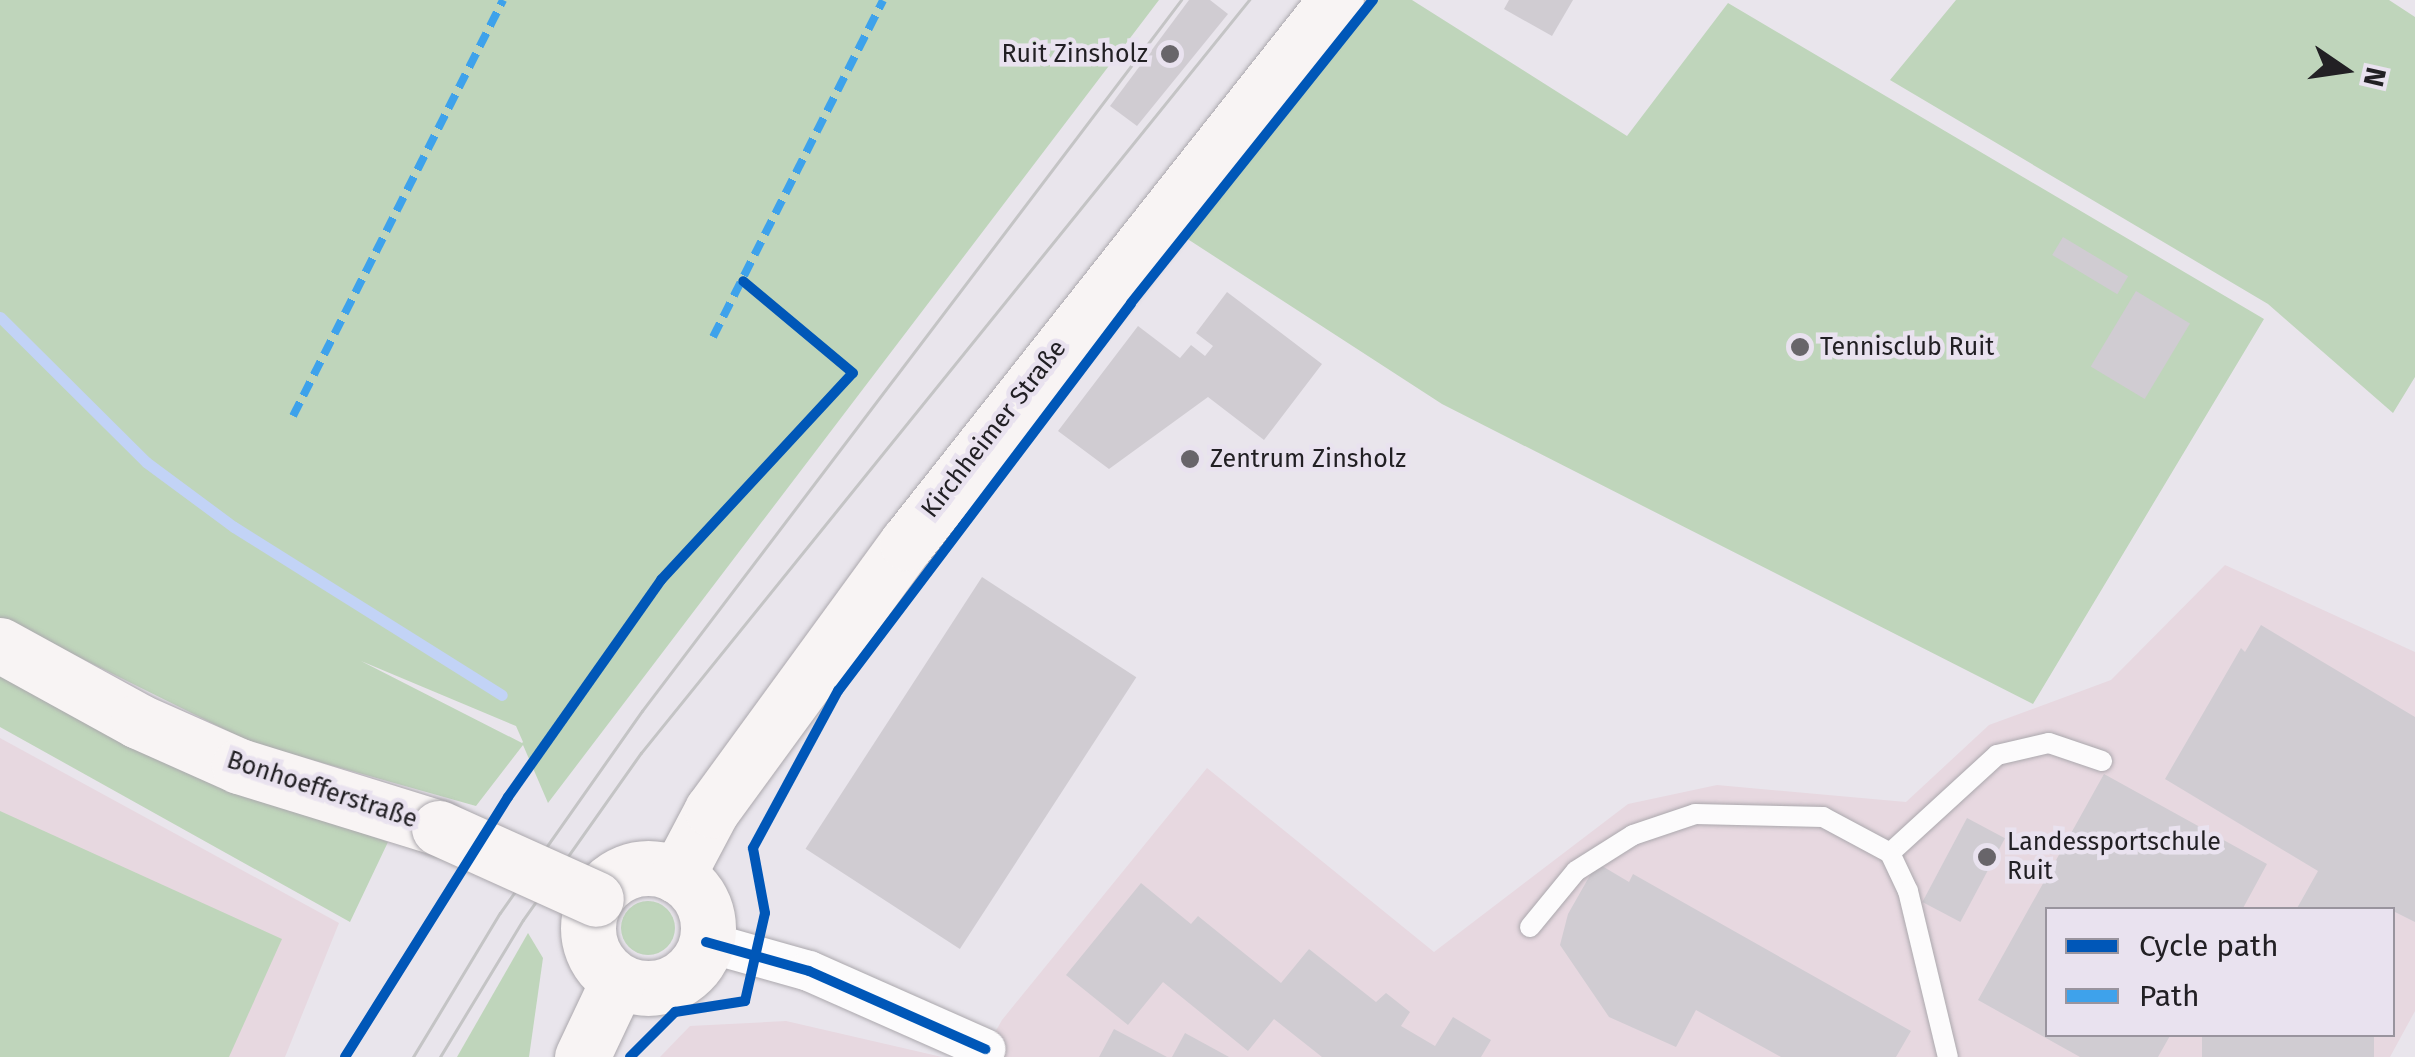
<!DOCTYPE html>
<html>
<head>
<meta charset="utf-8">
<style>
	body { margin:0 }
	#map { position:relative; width:2415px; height:1057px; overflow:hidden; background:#e9e5ec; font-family:"Fira Sans",sans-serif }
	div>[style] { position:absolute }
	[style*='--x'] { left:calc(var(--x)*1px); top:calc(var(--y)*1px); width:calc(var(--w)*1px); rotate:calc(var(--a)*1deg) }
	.education>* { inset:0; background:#e7d8e0 }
	.green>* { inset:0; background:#bfd5bb }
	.round { border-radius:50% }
	.stream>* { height:11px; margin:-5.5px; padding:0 5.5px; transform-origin:5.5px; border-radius:5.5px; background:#c2d3f6 }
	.building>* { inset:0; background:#d0ccd2; transform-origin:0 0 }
	.roads { filter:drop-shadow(0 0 2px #aba8ad) drop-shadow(0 0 2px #aba8ad) }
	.service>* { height:20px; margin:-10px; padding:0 10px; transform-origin:10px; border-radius:10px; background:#fcfbfc }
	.minor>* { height:40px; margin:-20px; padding:0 20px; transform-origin:20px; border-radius:20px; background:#fcfbfc }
	.secondary>* { height:55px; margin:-27.5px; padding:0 27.5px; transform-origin:27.5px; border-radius:27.5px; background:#f8f4f4 }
	.secondary>.ring { margin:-27.5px; padding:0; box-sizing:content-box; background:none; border:55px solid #f8f4f4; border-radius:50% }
	.tram>* { height:2.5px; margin:-1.25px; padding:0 1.25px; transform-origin:1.25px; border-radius:1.25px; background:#c4c4c5 }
	.bridges { filter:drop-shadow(0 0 2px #aba8ad) drop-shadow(0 0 2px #aba8ad) }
	.secondary-bridge>* { height:55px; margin:-27.5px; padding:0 27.5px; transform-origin:27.5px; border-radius:27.5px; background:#f8f4f4 }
	.quiet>* { height:8px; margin-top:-4px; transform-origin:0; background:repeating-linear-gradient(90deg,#3ea2eb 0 15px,transparent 0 23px) }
	.cycleway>* { height:10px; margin:-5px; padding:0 5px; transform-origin:5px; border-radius:5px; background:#0057b8 }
	.dots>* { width:28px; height:28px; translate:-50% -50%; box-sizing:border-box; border:5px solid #e9e2ef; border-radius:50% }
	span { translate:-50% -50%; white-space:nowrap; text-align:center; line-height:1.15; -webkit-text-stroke:9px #e9e2ef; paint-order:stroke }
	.poi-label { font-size:25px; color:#222024 }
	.right { translate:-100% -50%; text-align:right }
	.left { translate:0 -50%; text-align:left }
	.street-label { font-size:25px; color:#222024 }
	.legend { position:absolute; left:2045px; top:907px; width:350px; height:130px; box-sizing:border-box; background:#e9e2ef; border:2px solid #99949e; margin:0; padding:12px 18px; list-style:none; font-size:30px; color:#222024 }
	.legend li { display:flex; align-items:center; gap:20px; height:50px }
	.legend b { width:50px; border:2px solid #99949e }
	.north { position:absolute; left:2295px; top:20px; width:100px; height:100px; -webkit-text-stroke:8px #e9e2ef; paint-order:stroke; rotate:103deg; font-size:28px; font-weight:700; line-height:40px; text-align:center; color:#222024 }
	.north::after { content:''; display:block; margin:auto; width:35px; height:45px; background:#222024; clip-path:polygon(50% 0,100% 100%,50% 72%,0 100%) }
</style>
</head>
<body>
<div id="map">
	<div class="education">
		<i style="clip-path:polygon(evenodd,2225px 565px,2415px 652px,2415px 1011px,2390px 1057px,981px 1057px,1002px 1020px,1207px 768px,1434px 952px,1628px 804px,1717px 785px,1906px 802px,1989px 725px,2111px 680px,2225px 565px,2048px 910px,2392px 910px,2392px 1034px,2048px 1034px,2048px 910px)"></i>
		<i style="clip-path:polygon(0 738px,339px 923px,285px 1057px,0 1057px)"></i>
		<i style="clip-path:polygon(786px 1021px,942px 1057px,660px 1057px,690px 1026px)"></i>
	</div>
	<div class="green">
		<i style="clip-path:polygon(evenodd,0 0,1159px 0,548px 803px,523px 745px,476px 806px,252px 743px,0 618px,0 0,361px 661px,516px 726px,523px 742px,522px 743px,361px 661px)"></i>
		<i style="clip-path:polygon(1374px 0,1412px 0,1627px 136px,1728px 3px,2264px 319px,2033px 704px,1442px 404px,1186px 238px)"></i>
		<i style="clip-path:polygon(1956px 0,2389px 0,2415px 17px,2415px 377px,2393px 413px,2268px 304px,1890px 80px)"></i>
		<i style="clip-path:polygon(0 675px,188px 770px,388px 842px,350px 922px,0 727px)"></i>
		<i style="clip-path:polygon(0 811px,282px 939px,229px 1057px,0 1057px)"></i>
		<i class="round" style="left:621px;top:901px;width:54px;height:54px"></i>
		<i style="clip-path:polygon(528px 933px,543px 958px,529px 1057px,457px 1057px)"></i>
	</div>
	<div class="stream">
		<i style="--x:0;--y:317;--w:206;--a:44.8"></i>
		<i style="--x:146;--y:462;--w:109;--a:36.5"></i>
		<i style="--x:234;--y:527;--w:316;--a:32.1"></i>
	</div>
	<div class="building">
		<i style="clip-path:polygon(1189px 0,1210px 0,1228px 14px,1137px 126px,1110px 106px)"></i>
		<i style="clip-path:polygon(1509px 0,1573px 0,1552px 36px,1504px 9px)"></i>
		<i style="left:2063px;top:237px;width:76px;height:21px;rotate:31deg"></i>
		<i style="left:2136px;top:291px;width:63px;height:88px;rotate:31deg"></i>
		<i style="clip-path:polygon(1227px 292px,1322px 364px,1264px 440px,1208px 397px,1109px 469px,1058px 431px,1138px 326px,1180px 358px,1191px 345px,1205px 356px,1213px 346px,1196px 333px)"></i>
		<i style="left:982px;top:577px;width:184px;height:324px;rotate:33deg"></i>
		<i style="clip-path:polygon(2261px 625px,2415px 717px,2415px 922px,2385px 907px,2296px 910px,2318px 871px,2165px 779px,2241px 648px,2245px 652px)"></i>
		<i style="clip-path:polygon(2104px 774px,2267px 864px,2242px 910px,2048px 910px,2048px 1034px,2171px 1034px,2158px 1057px,2080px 1057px,1978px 1000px)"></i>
		<i style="left:1967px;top:818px;width:43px;height:95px;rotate:28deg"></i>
		<i style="clip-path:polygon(1597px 863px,1629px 882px,1633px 874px,1911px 1031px,1896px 1057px,1781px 1057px,1696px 1010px,1676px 1047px,1609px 1017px,1560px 945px,1568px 914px)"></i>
		<i style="clip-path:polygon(1141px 883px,1191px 924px,1198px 916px,1281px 983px,1309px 949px,1376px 1002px,1386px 993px,1410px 1012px,1401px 1026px,1435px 1046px,1453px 1017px,1491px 1040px,1481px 1057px,1322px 1057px,1274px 1019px,1248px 1051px,1163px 982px,1128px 1025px,1066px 975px)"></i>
		<i style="clip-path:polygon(1114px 1029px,1167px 1057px,1099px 1057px)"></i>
		<i style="clip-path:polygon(1185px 1033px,1229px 1057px,1172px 1057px)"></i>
		<i style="left:2202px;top:1034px;width:172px;height:26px"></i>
	</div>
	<div class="roads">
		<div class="service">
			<i style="--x:1890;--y:853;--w:145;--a:-42.5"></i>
			<i style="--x:1997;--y:755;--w:53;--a:-13"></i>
			<i style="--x:2049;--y:743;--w:56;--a:18.8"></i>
			<i style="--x:1530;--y:927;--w:72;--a:-50.6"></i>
			<i style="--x:1576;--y:871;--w:67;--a:-32.3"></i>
			<i style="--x:1633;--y:835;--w:65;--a:-18.7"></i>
			<i style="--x:1695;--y:814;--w:128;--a:1.3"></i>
			<i style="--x:1823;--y:817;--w:76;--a:28.2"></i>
			<i style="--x:1890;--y:853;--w:42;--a:64.7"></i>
			<i style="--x:1908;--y:891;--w:171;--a:76.5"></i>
		</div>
		<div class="minor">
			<i style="--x:706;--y:942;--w:107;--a:15.7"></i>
			<i style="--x:809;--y:971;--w:193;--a:23.9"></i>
		</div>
		<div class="secondary">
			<i style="--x:0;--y:645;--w:158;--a:28.8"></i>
			<i style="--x:138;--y:721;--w:111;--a:24"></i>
			<i style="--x:239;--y:766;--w:209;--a:17.2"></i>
			<i class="ring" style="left:588px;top:868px;width:65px;height:65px"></i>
			<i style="--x:677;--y:876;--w:75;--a:-62.1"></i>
			<i style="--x:712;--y:810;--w:331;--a:-53.9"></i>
			<i style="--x:907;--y:543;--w:692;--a:-51.69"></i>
			<i style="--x:582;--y:1057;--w:84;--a:-64.7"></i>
		</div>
	</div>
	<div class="tram">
		<i style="--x:413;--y:1057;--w:168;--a:-58.9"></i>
		<i style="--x:500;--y:913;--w:247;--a:-54.9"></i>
		<i style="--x:642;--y:711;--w:892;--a:-52.83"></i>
		<i style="--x:440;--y:1057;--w:160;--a:-58.8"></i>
		<i style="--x:523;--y:920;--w:204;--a:-54.8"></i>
		<i style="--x:641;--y:753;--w:968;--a:-51.08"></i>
	</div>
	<div class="bridges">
		<div class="secondary-bridge">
			<i style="--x:439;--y:828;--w:172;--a:24.3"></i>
		</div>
	</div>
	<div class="quiet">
		<i style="--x:713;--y:337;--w:377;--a:-63.2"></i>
		<i style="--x:293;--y:416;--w:466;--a:-63.2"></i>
	</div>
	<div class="cycleway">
		<i style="--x:706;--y:942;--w:107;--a:15.7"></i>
		<i style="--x:809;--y:971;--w:193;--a:23.9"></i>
		<i style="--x:345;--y:1057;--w:307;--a:-57.9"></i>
		<i style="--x:508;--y:797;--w:266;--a:-54.8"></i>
		<i style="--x:661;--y:580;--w:282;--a:-47.2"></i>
		<i style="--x:853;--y:373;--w:143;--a:-140.1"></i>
		<i style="--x:630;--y:1057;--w:64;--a:-45"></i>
		<i style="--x:675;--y:1012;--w:71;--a:-8.9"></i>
		<i style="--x:745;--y:1001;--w:90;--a:-77.2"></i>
		<i style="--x:765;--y:913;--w:66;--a:-100.5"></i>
		<i style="--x:753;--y:848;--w:179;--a:-61.6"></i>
		<i style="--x:838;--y:691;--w:486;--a:-52.9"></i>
		<i style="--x:1131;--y:303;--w:388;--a:-51.4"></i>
	</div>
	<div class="dots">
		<i style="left:1170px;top:54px;background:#68656a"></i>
		<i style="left:1800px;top:347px;background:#68656a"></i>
		<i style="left:1190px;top:459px;background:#68656a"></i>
		<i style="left:1987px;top:857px;background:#68656a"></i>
	</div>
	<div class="poi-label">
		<span class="right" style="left:1148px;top:54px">Ruit Zinsholz</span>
		<span class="left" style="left:1820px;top:347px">Tennisclub Ruit</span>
		<span class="left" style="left:1210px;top:459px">Zentrum Zinsholz</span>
		<span class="left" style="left:2007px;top:857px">Landessportschule<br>Ruit</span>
	</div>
	<div class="street-label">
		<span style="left:994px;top:429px;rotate:-52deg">Kirchheimer Straße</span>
		<span style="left:322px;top:790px;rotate:18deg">Bonhoefferstraße</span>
	</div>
	<ul class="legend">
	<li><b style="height:12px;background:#0057b8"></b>Cycle path</li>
	<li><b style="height:12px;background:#3ea2eb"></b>Path</li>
	</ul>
	<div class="north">N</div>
</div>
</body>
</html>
